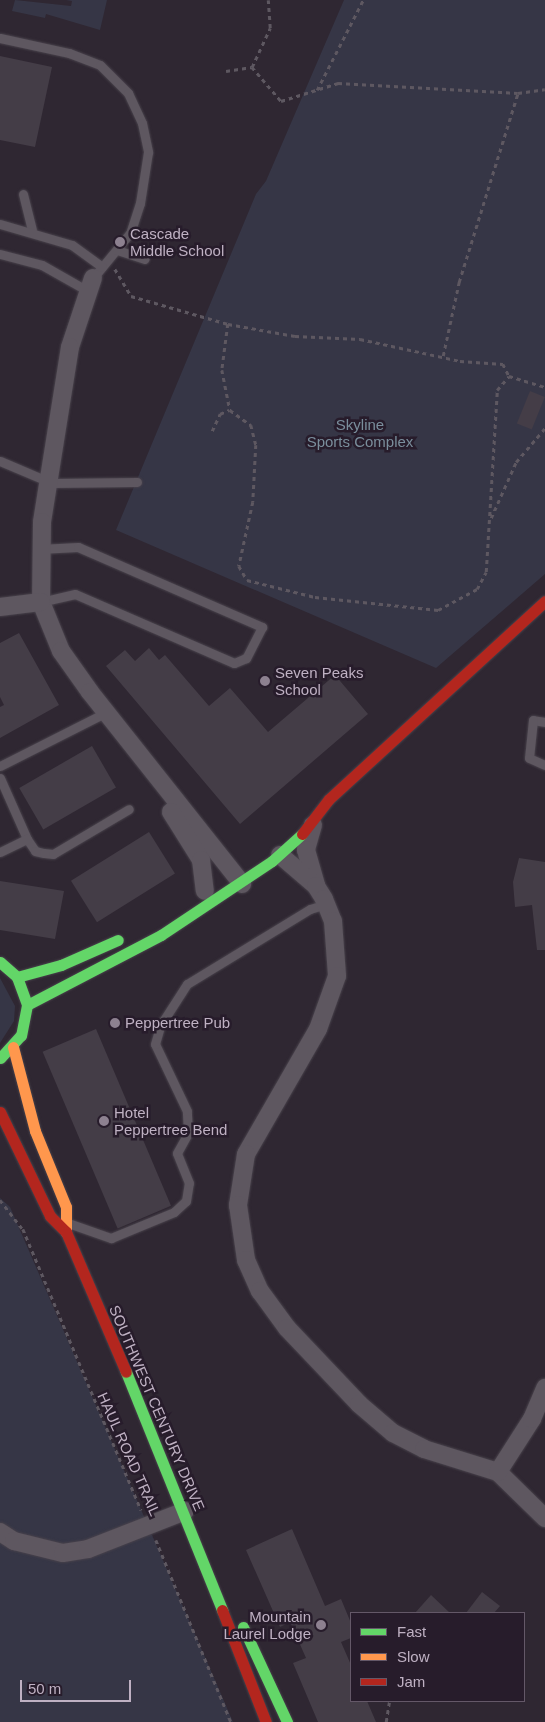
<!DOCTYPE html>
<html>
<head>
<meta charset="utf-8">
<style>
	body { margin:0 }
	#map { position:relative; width:545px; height:1722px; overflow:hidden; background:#2f2732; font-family:Arial,sans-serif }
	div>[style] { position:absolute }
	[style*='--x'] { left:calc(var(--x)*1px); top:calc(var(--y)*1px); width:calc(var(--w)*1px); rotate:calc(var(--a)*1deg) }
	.green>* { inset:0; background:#363646 }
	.building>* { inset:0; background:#443d47; transform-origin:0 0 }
	.path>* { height:2.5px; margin-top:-1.25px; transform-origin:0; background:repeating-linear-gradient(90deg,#5e5861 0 4px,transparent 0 8px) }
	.roads { filter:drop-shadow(0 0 1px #48424b) drop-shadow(0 0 1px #48424b) }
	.lane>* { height:9px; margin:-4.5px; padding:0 4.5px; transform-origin:4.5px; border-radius:4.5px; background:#5e5760 }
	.street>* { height:18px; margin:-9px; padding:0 9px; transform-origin:9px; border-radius:9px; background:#5e5760 }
	.fast>* { height:11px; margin:-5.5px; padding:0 5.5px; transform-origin:5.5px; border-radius:5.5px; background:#63d668 }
	.slow>* { height:11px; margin:-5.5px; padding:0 5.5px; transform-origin:5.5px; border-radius:5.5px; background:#ff974d }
	.jam>* { height:11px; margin:-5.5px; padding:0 5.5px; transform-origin:5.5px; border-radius:5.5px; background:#b3261e }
	.dots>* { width:14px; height:14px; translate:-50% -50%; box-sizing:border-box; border:2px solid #271c2b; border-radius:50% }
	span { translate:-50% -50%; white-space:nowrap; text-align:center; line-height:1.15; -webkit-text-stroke:5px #271c2b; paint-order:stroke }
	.poi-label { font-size:15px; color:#bfb1c3 }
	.left { translate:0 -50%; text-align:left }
	.right { translate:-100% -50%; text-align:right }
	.park-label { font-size:15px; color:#7a8e9c }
	.street-label { font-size:15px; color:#bfb1c3 }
	.legend { position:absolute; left:350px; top:1612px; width:175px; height:90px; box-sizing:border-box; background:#271c2b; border:1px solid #645868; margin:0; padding:6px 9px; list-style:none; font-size:15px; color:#bfb1c3 }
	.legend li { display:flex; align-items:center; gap:10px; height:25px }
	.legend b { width:25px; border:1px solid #645868 }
	.scale { position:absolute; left:20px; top:1680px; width:111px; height:22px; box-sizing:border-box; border:2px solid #bfb1c3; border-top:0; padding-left:6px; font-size:15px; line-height:18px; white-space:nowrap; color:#bfb1c3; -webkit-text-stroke:4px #271c2b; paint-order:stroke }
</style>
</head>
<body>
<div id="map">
	<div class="green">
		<i style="clip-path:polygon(15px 0,71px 6px,72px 1px,66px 0,107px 0,100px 30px,46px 14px,45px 18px,12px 11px)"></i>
		<i style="clip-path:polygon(344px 0,545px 0,545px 574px,436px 668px,116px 530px,256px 194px,266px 181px)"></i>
		<i style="clip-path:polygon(0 978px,15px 1006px,14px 1021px,0 1043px)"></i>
		<i style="clip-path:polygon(0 1198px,10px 1207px,233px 1722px,0 1722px)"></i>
	</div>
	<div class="building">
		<i style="clip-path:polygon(0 56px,52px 67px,35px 147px,0 140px)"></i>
		<i style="left:530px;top:391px;width:16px;height:35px;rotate:22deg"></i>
		<i style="clip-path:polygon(19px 633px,59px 705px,0 738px,0 707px,4px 705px,0 697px,0 643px)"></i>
		<i style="clip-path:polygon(149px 648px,159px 660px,165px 655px,209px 706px,230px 688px,268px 732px,335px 675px,368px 714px,240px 824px,106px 666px,125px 650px,135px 661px)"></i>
		<i style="left:92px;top:746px;width:48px;height:84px;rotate:60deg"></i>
		<i style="left:149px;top:832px;width:49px;height:92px;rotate:58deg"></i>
		<i style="clip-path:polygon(519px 858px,545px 862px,545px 950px,537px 950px,532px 905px,515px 907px,513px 882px)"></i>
		<i style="clip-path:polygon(0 881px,64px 891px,55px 939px,0 930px)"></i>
		<i style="left:96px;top:1029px;width:192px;height:58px;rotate:67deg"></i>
		<i style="clip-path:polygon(292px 1529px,325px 1606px,341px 1599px,351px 1623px,351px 1638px,341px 1642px,351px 1665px,351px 1701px,367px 1701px,376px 1722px,318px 1722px,293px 1663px,306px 1658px,290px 1622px,280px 1627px,246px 1550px)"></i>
		<i style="clip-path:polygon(482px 1592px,500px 1606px,494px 1613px,466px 1613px)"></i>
		<i style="clip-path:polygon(431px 1595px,450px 1613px,415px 1613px)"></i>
	</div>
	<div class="path">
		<i style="--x:252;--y:67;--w:45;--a:49.5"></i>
		<i style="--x:281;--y:101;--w:60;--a:-17.5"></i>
		<i style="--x:338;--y:83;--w:180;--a:3.2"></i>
		<i style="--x:518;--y:93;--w:27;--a:-8"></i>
		<i style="--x:226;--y:71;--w:26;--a:-9"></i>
		<i style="--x:252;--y:67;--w:43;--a:-65.2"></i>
		<i style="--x:270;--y:28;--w:28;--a:-94"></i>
		<i style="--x:317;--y:90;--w:101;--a:-62.9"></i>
		<i style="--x:115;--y:269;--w:31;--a:59"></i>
		<i style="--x:131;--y:296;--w:101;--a:16.1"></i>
		<i style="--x:228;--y:324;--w:68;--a:10.2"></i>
		<i style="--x:295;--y:336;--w:65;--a:2.6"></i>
		<i style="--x:360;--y:339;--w:102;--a:12.4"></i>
		<i style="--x:460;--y:361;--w:43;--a:4"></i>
		<i style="--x:503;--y:364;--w:13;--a:63"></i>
		<i style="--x:509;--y:376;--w:38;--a:17"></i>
		<i style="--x:228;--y:324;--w:46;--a:97.4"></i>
		<i style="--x:222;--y:370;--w:41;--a:78.7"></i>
		<i style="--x:230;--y:410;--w:26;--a:36"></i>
		<i style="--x:251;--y:425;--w:21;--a:76"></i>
		<i style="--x:256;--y:445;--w:57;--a:93"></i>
		<i style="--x:253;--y:502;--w:66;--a:102.3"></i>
		<i style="--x:239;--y:566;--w:16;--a:60"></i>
		<i style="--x:247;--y:580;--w:70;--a:14"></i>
		<i style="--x:315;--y:597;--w:124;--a:6"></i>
		<i style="--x:438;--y:610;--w:44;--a:-28.3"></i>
		<i style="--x:477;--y:589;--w:19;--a:-62"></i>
		<i style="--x:486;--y:572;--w:182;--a:-86.5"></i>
		<i style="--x:497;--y:390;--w:18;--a:-49"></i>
		<i style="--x:443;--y:356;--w:76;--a:-77.8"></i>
		<i style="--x:459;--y:282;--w:198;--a:-72.7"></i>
		<i style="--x:212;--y:431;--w:19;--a:-65"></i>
		<i style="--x:220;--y:414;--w:10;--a:-24"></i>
		<i style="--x:491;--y:518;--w:61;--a:-65.9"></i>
		<i style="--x:516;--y:462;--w:45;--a:-49.5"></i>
		<i style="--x:0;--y:1200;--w:37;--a:52"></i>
		<i style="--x:23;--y:1229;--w:305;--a:67.2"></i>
		<i style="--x:156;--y:1540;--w:197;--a:67.6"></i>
		<i style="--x:386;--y:1722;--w:20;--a:-81"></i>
	</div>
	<div class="roads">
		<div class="lane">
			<i style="--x:0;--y:38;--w:71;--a:12.3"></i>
			<i style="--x:69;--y:53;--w:33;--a:21"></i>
			<i style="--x:100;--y:65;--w:40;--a:45"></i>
			<i style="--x:128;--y:93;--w:33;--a:65"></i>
			<i style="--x:142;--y:123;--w:30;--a:78"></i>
			<i style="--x:148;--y:152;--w:52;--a:98.9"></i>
			<i style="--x:140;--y:203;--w:32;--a:108"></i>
			<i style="--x:130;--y:233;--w:58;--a:129.4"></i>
			<i style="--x:23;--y:194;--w:37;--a:76"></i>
			<i style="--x:0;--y:224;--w:75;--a:16.3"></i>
			<i style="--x:72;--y:245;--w:37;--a:36"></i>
			<i style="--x:117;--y:250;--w:29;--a:18"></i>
			<i style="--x:0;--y:254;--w:43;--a:14.7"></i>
			<i style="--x:42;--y:265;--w:51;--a:29.6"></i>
			<i style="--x:0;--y:461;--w:56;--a:22.9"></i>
			<i style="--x:52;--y:483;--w:85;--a:-0.7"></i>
			<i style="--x:39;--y:549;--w:39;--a:-3"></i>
			<i style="--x:78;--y:547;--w:201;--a:23.5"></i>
			<i style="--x:262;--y:627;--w:35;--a:117"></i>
			<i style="--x:246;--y:658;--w:13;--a:157"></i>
			<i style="--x:234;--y:663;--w:173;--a:-156.5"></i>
			<i style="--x:75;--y:594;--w:35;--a:167"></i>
			<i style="--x:545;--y:722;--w:12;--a:-171"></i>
			<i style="--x:533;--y:720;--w:38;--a:96"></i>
			<i style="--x:529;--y:758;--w:17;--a:24"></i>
			<i style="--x:0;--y:766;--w:118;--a:-26.8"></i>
			<i style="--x:0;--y:778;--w:67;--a:66.1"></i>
			<i style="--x:27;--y:839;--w:14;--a:56"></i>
			<i style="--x:35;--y:851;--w:9;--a:13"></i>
			<i style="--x:44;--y:853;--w:9;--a:6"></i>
			<i style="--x:53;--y:854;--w:88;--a:-30.6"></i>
			<i style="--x:0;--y:852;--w:30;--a:-26"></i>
			<i style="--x:68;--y:1223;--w:46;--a:19.2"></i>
			<i style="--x:111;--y:1238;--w:68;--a:-22.4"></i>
			<i style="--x:174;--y:1212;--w:16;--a:-43"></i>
			<i style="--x:186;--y:1201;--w:18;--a:-81"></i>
			<i style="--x:189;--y:1183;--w:32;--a:-112"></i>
			<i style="--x:177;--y:1153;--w:23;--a:-61"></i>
			<i style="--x:188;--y:1133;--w:22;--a:-93"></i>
			<i style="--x:187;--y:1111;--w:74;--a:-115.5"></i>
			<i style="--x:155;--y:1044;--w:19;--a:-74"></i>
			<i style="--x:160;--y:1026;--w:50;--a:-57.3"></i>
			<i style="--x:187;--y:984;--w:144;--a:-31.4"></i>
			<i style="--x:310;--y:909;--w:17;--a:-17"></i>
		</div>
		<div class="street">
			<i style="--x:93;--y:278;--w:73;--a:108.4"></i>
			<i style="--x:70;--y:347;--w:177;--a:99.1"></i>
			<i style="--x:42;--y:522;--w:80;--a:90.7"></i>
			<i style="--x:41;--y:602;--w:53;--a:67.8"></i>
			<i style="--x:61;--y:651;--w:50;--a:54.7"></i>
			<i style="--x:90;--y:692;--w:245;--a:51.6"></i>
			<i style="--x:0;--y:607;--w:41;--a:-7"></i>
			<i style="--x:171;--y:812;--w:57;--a:58"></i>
			<i style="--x:201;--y:860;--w:31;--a:83"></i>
			<i style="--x:313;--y:825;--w:26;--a:106"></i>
			<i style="--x:306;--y:850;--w:37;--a:74"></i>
			<i style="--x:280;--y:855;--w:48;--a:40.7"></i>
			<i style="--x:316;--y:886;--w:15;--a:58"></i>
			<i style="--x:324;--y:899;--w:24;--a:68"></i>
			<i style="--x:333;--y:921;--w:55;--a:85.8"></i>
			<i style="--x:337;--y:976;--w:56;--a:109.7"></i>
			<i style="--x:318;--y:1029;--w:144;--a:119.9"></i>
			<i style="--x:246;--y:1154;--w:52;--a:98.9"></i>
			<i style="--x:238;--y:1205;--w:56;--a:81.7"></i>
			<i style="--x:246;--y:1260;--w:34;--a:66"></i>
			<i style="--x:260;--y:1291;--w:46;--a:53.9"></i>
			<i style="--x:287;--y:1328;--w:105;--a:46.5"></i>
			<i style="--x:359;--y:1404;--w:45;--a:40.5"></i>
			<i style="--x:393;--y:1433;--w:35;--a:27"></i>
			<i style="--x:424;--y:1449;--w:77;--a:17.3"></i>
			<i style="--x:498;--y:1472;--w:66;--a:44.4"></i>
			<i style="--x:498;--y:1472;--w:63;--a:-57.3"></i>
			<i style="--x:532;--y:1419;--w:34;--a:-67"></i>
			<i style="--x:0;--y:1532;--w:17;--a:33"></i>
			<i style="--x:14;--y:1541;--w:50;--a:13.8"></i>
			<i style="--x:63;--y:1553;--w:25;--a:-9"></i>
			<i style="--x:88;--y:1549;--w:104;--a:-21.4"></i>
		</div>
		<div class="fast">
			<i style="--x:0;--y:962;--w:23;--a:41"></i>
			<i style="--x:17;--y:977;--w:30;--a:70"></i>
			<i style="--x:27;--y:1005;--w:31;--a:101"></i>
			<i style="--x:21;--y:1035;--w:31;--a:132"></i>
			<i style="--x:17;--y:977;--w:46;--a:-15.3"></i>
			<i style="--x:61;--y:965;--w:62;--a:-23.7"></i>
			<i style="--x:27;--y:1005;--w:151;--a:-27.6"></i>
			<i style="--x:161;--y:935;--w:133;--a:-33.7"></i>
			<i style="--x:272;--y:861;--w:40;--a:-42"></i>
			<i style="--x:126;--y:1372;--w:257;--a:68"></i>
			<i style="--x:243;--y:1627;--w:105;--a:65.1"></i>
		</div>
		<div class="slow">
			<i style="--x:13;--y:1047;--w:87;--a:75.3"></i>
			<i style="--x:35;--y:1131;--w:82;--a:67.8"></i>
			<i style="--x:66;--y:1207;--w:25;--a:90"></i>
		</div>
		<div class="jam">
			<i style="--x:302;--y:834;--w:44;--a:-52.4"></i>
			<i style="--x:329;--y:799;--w:293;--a:-42.5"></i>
			<i style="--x:0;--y:1112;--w:115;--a:64.3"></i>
			<i style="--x:50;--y:1216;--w:23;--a:45"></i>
			<i style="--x:66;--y:1232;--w:152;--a:66.8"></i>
			<i style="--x:222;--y:1610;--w:120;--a:68.6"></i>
		</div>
	</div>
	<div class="dots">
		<i style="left:120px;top:242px;background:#8d8190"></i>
		<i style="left:265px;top:681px;background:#8d8190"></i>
		<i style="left:115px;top:1023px;background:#8d8190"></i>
		<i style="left:104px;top:1121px;background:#8d8190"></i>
		<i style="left:321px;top:1625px;background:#8d8190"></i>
	</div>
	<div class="poi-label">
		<span class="left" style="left:130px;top:242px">Cascade<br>Middle School</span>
		<span class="left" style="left:275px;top:681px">Seven Peaks<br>School</span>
		<span class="left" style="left:125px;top:1023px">Peppertree Pub</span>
		<span class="left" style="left:114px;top:1121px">Hotel<br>Peppertree Bend</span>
		<span class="right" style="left:311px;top:1625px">Mountain<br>Laurel Lodge</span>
	</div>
	<div class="park-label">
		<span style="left:360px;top:433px">Skyline<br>Sports Complex</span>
	</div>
	<div class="street-label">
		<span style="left:157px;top:1408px;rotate:67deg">SOUTHWEST CENTURY DRIVE</span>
		<span style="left:129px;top:1454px;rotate:66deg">HAUL ROAD TRAIL</span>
	</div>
	<ul class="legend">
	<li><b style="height:6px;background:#63d668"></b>Fast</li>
	<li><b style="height:6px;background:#ff974d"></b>Slow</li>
	<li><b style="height:6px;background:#b3261e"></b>Jam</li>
	</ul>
	<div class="scale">50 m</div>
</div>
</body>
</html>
